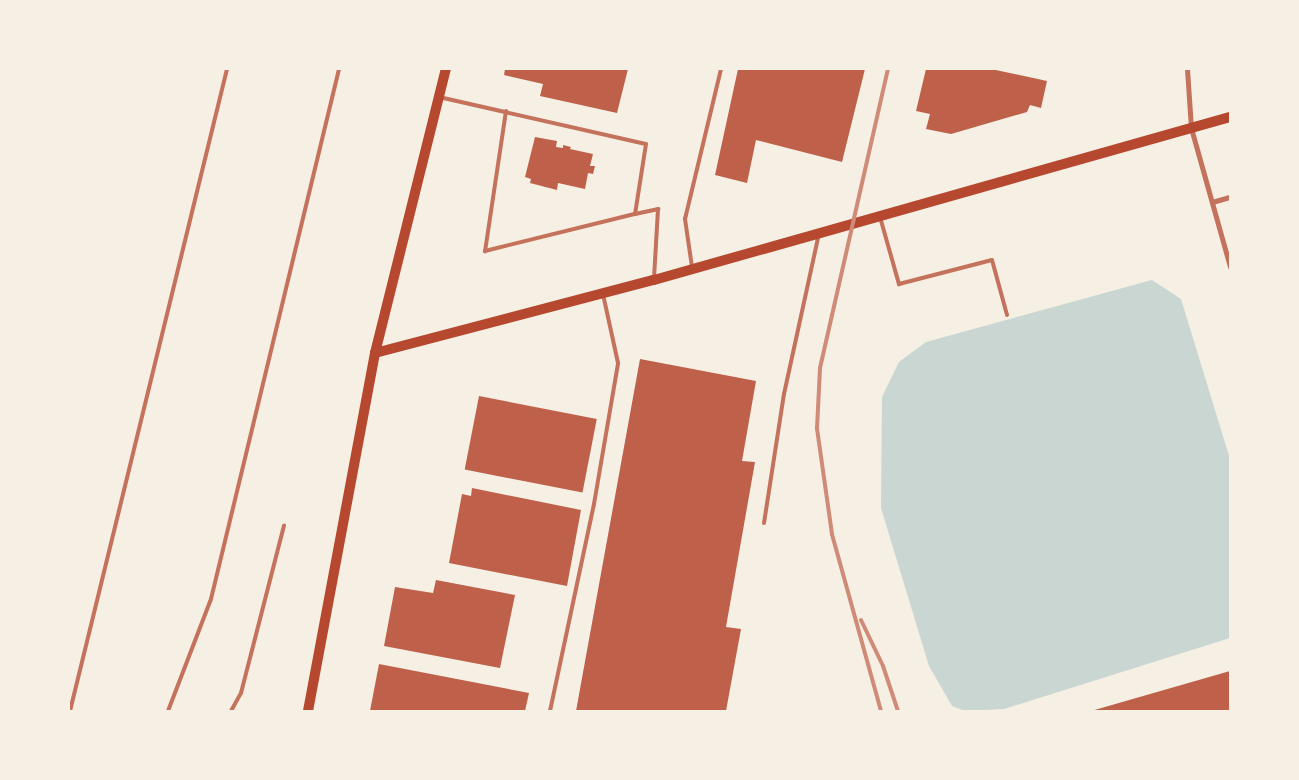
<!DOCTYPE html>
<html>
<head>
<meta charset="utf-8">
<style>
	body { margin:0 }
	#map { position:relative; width:1299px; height:780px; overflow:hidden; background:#f6efe4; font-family:"Golos Text",sans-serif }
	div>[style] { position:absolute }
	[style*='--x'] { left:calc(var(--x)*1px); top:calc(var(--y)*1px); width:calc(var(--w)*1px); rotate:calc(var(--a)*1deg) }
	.water>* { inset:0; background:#c9d6d2 }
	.building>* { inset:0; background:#bf614a; transform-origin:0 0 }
	.service>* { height:4px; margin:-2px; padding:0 2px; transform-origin:2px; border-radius:2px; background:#c5725c }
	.minor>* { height:5px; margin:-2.5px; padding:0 2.5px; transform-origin:2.5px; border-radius:2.5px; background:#c5725c }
	.secondary>* { height:10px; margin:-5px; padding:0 5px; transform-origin:5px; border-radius:5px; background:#b5482f }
	.rail>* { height:4px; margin:-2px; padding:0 2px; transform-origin:2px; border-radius:2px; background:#cf8b77 }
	span { translate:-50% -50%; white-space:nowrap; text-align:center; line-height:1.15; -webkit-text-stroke:4.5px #f6efe4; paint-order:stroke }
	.frame { position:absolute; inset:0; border:70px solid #f6efe4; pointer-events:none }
</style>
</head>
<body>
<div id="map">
	<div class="water">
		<i style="clip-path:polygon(1152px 280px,1181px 299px,1230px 459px,1230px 638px,1004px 709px,965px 711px,952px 706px,929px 666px,881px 508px,882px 397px,899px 362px,926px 342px)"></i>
	</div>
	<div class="building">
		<i style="clip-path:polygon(505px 69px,628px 69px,617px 113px,540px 96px,543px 84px,504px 75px)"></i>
		<i style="clip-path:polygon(738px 69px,865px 69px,842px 162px,756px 140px,747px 183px,715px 175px)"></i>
		<i style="clip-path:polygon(926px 69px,991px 69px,1047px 81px,1041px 108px,1030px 105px,1027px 112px,951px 134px,926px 129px,930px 114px,916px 111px)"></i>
		<i style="clip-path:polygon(535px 137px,557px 141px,556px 147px,563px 148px,563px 145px,571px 147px,570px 149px,593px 154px,590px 166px,595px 166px,593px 174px,588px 173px,585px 189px,558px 183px,557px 190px,530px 183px,531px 179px,525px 177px)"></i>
		<i style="clip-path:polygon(640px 359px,756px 381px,742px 461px,755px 462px,726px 627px,741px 629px,726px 711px,576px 711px)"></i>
		<i style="left:479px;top:396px;width:120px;height:75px;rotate:11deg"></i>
		<i style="clip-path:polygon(472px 488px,581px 510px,567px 586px,449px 563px,462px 494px,471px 496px)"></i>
		<i style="clip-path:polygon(436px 580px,515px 595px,500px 668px,384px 646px,395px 587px,433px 593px)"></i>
		<i style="clip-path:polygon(379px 664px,529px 693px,525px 711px,370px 711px)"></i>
		<i style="clip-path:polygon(1230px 671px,1230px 711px,1091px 711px)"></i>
	</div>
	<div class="service">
		<i style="--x:439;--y:97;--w:212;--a:12.8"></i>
		<i style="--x:646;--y:144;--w:71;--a:98.9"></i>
		<i style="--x:635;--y:214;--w:24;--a:-12"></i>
		<i style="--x:658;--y:209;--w:70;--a:93.3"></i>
		<i style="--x:506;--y:111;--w:142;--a:98.5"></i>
		<i style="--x:485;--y:251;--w:154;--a:-13.9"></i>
		<i style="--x:880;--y:217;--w:70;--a:74.2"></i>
		<i style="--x:899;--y:284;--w:96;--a:-14.5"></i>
		<i style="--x:992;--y:260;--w:57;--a:74.7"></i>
		<i style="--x:692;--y:267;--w:49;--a:-98.3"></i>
		<i style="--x:685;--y:219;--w:154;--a:-76.5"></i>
		<i style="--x:764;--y:523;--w:131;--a:-81.2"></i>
		<i style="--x:784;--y:394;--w:164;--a:-77.7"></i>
		<i style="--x:70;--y:711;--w:661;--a:-76.26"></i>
		<i style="--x:168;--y:711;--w:120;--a:-69"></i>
		<i style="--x:211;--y:599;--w:545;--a:-76.42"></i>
		<i style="--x:231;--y:711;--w:21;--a:-61"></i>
		<i style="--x:241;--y:693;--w:173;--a:-75.6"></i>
		<i style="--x:550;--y:711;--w:212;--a:-78"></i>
		<i style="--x:594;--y:504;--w:143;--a:-80.3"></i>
		<i style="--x:618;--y:363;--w:71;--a:-102.3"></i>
	</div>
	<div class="minor">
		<i style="--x:1187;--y:69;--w:59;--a:86.1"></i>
		<i style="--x:1191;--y:128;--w:144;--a:74.3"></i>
		<i style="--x:1212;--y:202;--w:19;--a:-16"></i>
	</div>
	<div class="secondary">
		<i style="--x:375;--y:353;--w:288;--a:-14.7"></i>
		<i style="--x:654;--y:280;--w:599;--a:-15.8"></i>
		<i style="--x:308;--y:711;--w:364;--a:-79.4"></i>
		<i style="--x:375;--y:353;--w:293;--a:-76"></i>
	</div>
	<div class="rail">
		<i style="--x:861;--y:620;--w:51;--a:64.4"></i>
		<i style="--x:883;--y:666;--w:47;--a:71.6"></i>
		<i style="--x:881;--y:711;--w:184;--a:-105.5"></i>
		<i style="--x:832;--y:534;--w:107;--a:-98.1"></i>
		<i style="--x:817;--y:428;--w:60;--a:-87.1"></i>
		<i style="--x:820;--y:368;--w:307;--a:-77.2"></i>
	</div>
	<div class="frame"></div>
</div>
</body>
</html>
